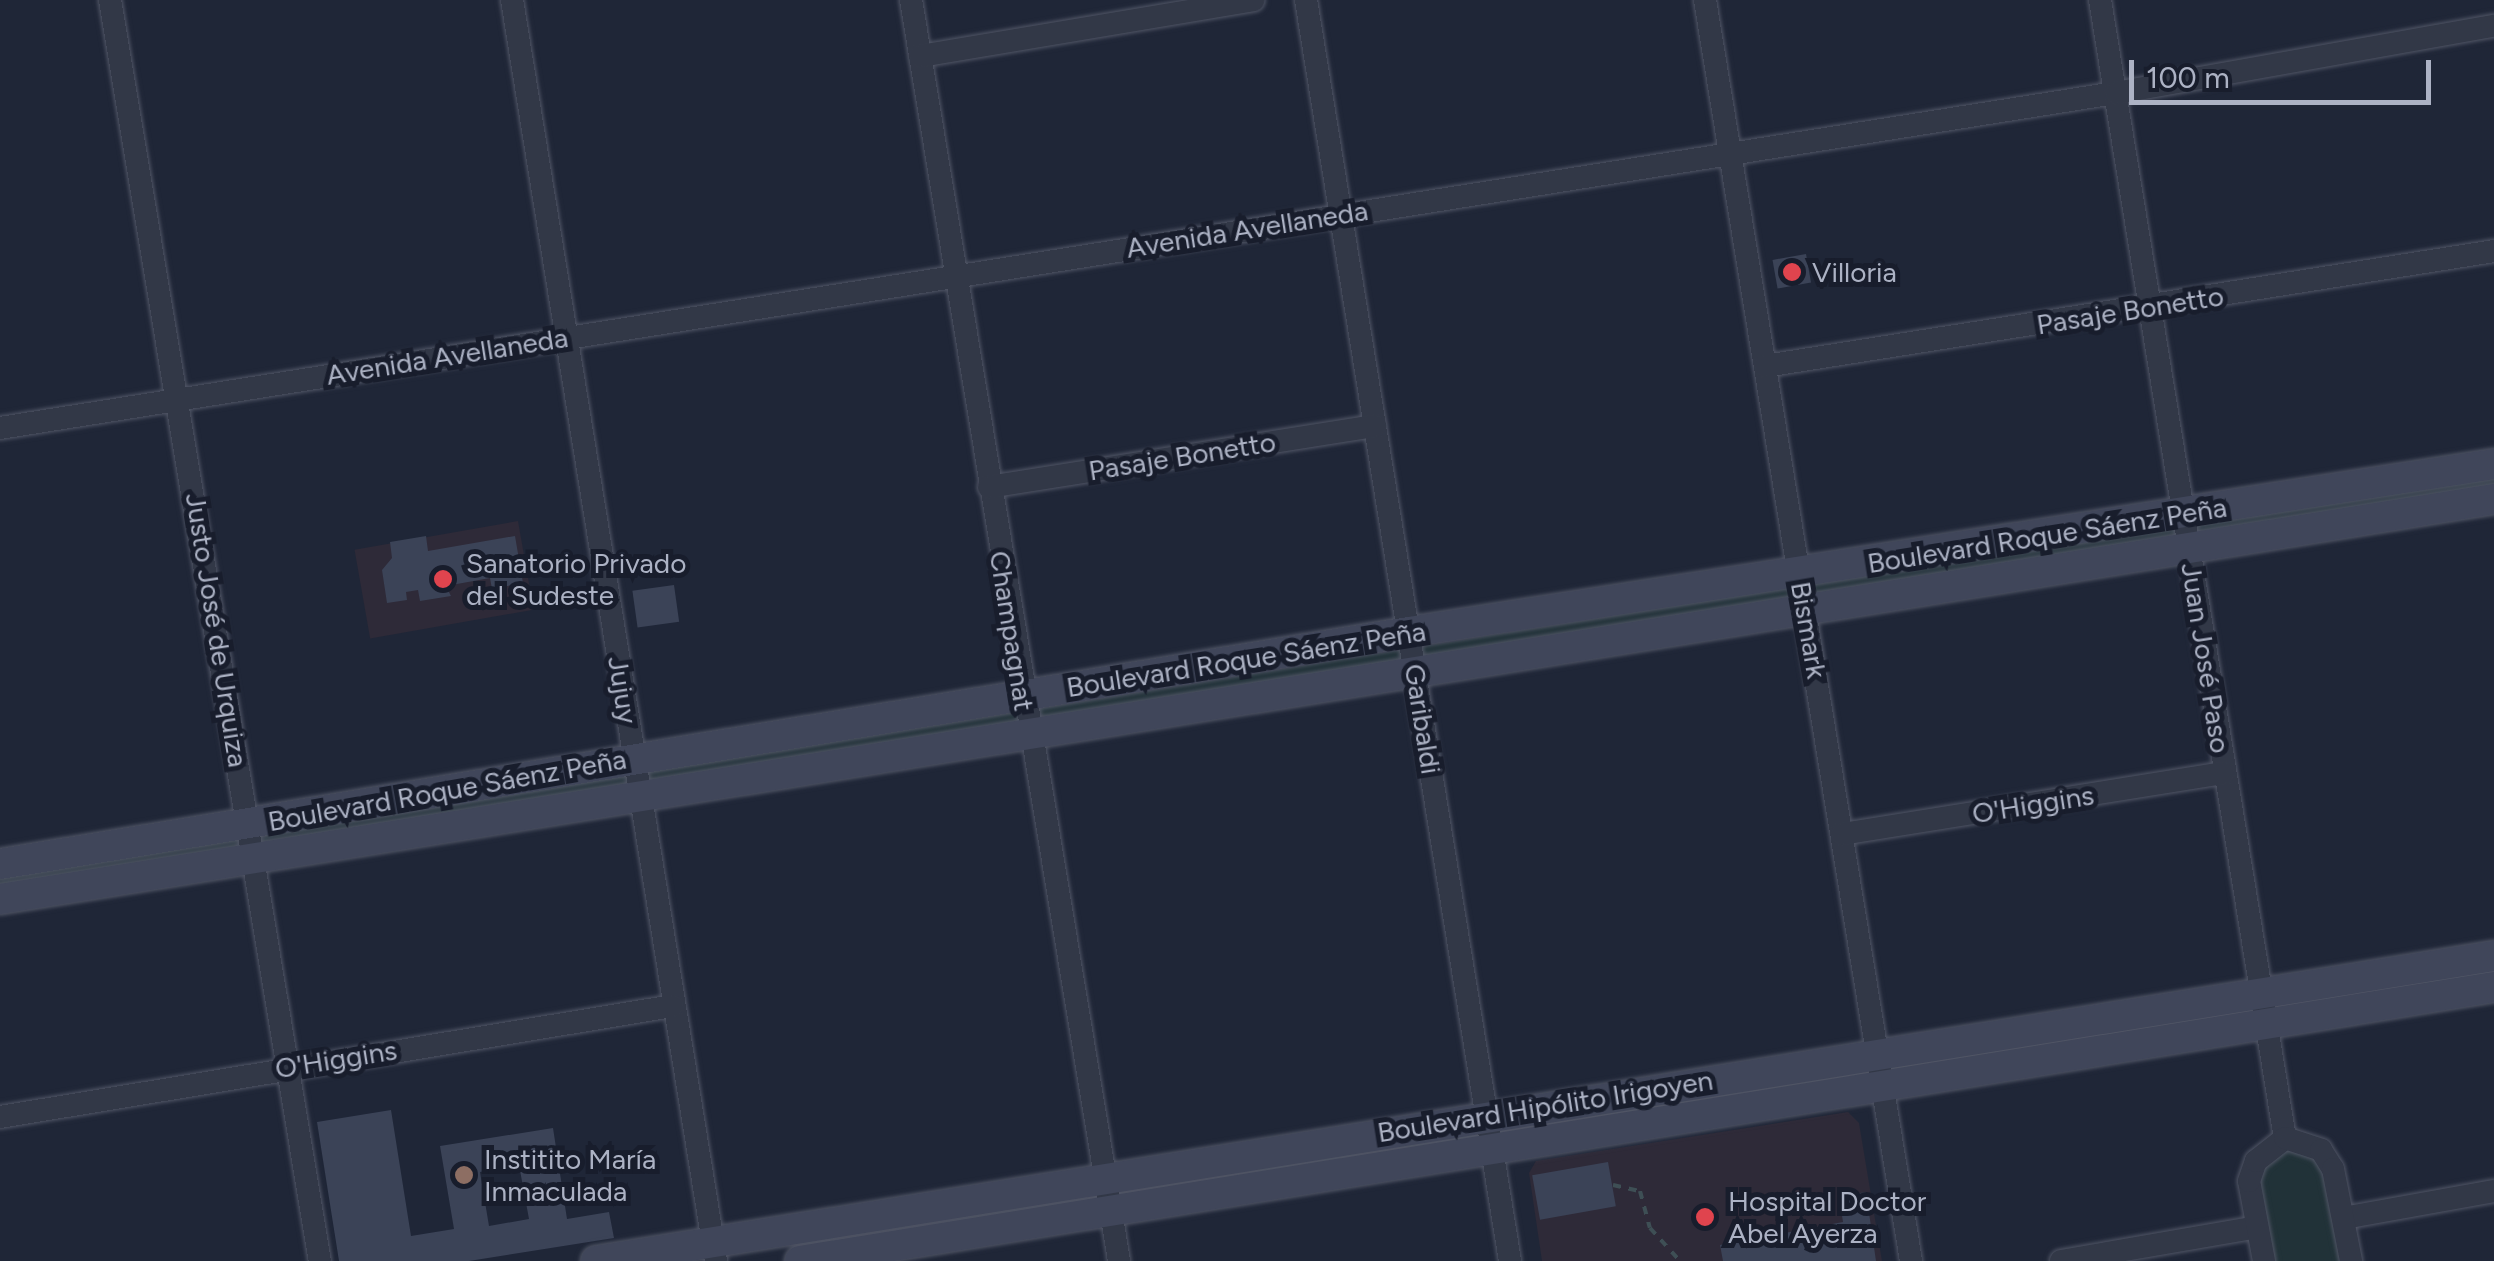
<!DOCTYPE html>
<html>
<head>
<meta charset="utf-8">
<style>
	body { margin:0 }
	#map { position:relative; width:2494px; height:1261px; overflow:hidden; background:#1f2637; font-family:Figtree,sans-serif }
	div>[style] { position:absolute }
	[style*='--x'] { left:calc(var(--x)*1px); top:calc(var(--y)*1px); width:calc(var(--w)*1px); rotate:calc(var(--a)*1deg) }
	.medical>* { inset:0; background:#2e2a38; transform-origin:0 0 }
	.green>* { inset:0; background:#213238 }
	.building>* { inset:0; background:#3b4357; transform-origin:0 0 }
	.path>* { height:4px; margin-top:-2px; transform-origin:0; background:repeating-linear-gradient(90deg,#3e4f55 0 8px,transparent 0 16px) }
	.roads { filter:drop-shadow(0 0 2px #505565) drop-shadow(0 0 2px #505565) }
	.street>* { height:22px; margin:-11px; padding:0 11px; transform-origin:11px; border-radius:11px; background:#323847 }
	.secondary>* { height:30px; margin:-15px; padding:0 15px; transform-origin:15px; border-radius:15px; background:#40465a }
	.dots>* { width:28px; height:28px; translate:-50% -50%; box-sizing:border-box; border:5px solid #181d2c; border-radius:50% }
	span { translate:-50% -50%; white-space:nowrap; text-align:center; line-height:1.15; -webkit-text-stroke:10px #181d2c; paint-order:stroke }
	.street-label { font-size:28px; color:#acb2c4 }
	.poi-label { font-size:28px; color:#acb2c4 }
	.left { translate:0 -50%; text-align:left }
	.scale { position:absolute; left:2129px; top:60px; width:302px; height:45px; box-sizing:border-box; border:5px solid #acb2c4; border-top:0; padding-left:12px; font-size:30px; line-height:35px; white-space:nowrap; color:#acb2c4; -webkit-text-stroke:8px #181d2c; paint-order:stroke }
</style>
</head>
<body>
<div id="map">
	<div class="medical">
		<i style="left:518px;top:521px;width:90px;height:166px;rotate:80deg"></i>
		<i style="clip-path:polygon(1848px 1112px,1859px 1123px,1882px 1261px,1542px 1261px,1529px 1173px,1536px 1161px)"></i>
	</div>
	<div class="green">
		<i style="clip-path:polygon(2494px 473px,2494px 487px,0 889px,0 877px)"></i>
		<i style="clip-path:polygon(2269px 1146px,2321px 1150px,2351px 1261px,2264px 1261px,2256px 1161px)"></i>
	</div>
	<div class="building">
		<i style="left:1806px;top:254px;width:29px;height:34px;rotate:80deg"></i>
		<i style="clip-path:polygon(426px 536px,428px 551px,515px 536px,523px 583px,492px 589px,490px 578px,446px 586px,451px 596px,420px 601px,418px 590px,406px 592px,407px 600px,387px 603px,382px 570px,392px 558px,390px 542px)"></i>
		<i style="left:674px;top:585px;width:37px;height:42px;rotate:82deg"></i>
		<i style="clip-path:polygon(evenodd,391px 1110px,411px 1236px,454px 1229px,440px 1146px,553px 1128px,567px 1219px,609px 1212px,614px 1238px,469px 1261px,339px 1261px,317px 1122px,391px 1110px,519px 1165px,529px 1219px,489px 1226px,480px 1172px,519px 1165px)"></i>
		<i style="left:1608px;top:1162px;width:45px;height:77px;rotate:80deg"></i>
		<i style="clip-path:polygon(1866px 1192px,1876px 1261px,1723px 1261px,1720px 1245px,1843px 1222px,1839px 1197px)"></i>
	</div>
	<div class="path">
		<i style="--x:1613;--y:1185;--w:28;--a:13"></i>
		<i style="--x:1640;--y:1191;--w:38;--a:75"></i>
		<i style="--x:1650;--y:1228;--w:45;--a:47.7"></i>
	</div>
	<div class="roads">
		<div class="street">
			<i style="--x:110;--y:0;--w:1278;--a:80.55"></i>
			<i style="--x:512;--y:0;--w:1277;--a:80.81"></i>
			<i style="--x:911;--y:0;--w:1278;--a:80.63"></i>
			<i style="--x:1306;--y:0;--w:1277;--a:80.81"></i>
			<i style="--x:1705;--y:0;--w:1278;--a:80.72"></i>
			<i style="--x:2100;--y:0;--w:1153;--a:80.77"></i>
			<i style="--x:920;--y:56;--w:338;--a:-9.5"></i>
			<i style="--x:1765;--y:366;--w:738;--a:-8.96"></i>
			<i style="--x:0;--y:428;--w:2142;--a:-9"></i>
			<i style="--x:2116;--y:93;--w:384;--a:-10.1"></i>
			<i style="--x:989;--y:487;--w:391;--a:-9"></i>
			<i style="--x:1842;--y:834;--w:387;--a:-9.1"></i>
			<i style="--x:0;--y:1117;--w:682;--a:-9.37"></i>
			<i style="--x:2344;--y:1218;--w:152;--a:-10.2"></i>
			<i style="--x:2061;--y:1261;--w:199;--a:-9.8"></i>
			<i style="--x:2264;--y:1261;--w:81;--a:-100.6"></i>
			<i style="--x:2249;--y:1181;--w:21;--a:-71"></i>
			<i style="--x:2256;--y:1161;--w:37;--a:-38"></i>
			<i style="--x:2285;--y:1138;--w:38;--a:18"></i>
			<i style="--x:2321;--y:1150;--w:22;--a:58"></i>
			<i style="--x:2333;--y:1169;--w:94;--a:78.9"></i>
		</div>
		<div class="secondary">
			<i style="--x:0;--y:864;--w:1428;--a:-9.35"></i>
			<i style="--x:1409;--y:632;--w:1098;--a:-8.8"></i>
			<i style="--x:0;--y:899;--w:2526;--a:-9.11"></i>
			<i style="--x:596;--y:1261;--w:1922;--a:-9.13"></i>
			<i style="--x:800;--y:1261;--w:1716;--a:-9.19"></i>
		</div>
	</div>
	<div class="dots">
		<i style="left:1792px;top:272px;background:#e0444e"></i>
		<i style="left:443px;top:579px;background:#e0444e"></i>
		<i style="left:464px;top:1175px;background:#8d6e63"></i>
		<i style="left:1705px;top:1217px;background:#e0444e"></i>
	</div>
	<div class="street-label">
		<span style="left:1247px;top:229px;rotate:-9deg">Avenida Avellaneda</span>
		<span style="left:2130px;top:310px;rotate:-9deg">Pasaje Bonetto</span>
		<span style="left:447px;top:356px;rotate:-9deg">Avenida Avellaneda</span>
		<span style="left:1182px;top:456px;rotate:-9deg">Pasaje Bonetto</span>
		<span style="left:2047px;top:535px;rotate:-9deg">Boulevard Roque Sáenz Peña</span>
		<span style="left:217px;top:630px;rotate:81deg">Justo José de Urquiza</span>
		<span style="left:1809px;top:630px;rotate:80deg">Bismark</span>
		<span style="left:1012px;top:631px;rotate:81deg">Champagnat</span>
		<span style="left:2206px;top:658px;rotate:81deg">Juan José Paso</span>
		<span style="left:1246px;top:659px;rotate:-9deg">Boulevard Roque Sáenz Peña</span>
		<span style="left:623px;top:690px;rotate:81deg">Jujuy</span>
		<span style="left:1423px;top:719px;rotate:81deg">Garibaldi</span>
		<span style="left:447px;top:790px;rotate:-10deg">Boulevard Roque Sáenz Peña</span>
		<span style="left:2033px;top:804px;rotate:-9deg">O'Higgins</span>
		<span style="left:336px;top:1059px;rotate:-9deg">O'Higgins</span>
		<span style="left:1545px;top:1106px;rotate:-9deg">Boulevard Hipólito Irigoyen</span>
	</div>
	<div class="poi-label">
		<span class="left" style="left:1812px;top:272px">Villoria</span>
		<span class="left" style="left:466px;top:579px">Sanatorio Privado<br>del Sudeste</span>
		<span class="left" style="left:484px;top:1175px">Institito María<br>Inmaculada</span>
		<span class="left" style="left:1728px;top:1217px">Hospital Doctor<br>Abel Ayerza</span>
	</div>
	<div class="scale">100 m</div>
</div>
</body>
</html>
